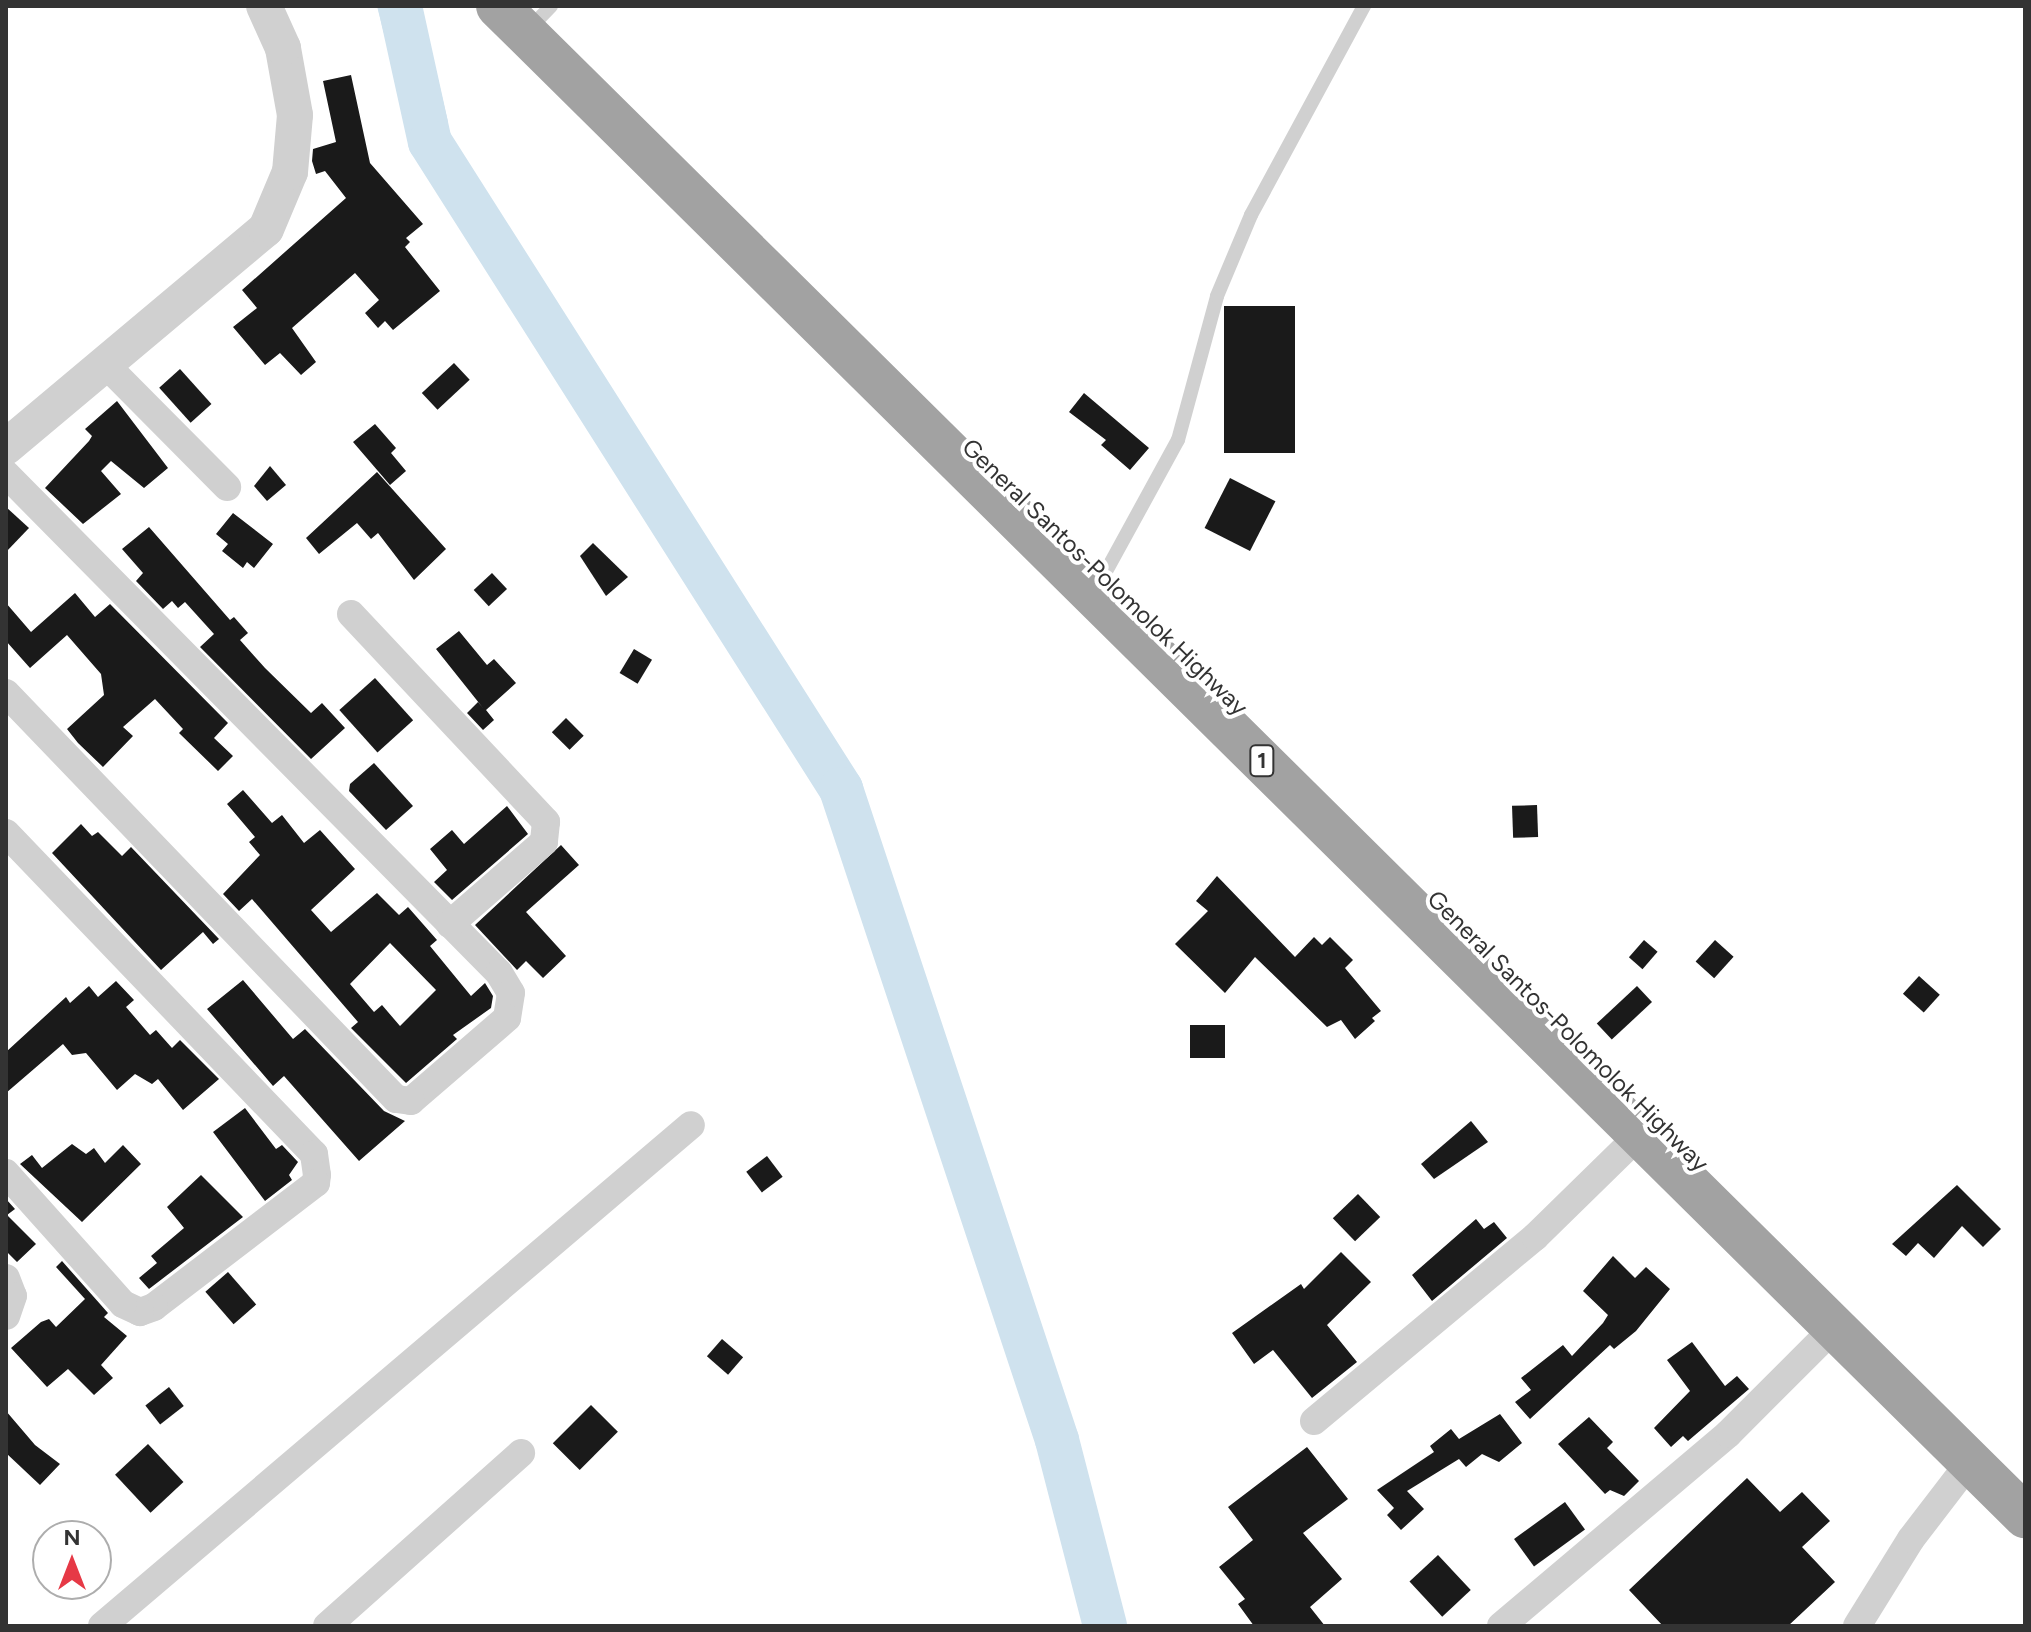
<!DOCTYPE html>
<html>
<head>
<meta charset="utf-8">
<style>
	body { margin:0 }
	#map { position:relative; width:2031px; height:1632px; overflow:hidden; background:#fff; font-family:Figtree,sans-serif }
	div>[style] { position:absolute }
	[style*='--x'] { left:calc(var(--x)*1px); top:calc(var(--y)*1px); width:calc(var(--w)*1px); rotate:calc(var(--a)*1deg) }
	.water>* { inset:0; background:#cfe2ee }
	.river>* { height:44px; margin:-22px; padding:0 22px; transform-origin:22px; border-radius:22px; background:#cfe2ee }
	.building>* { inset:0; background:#1a1a1a; transform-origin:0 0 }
	.service>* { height:14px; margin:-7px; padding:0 7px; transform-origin:7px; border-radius:7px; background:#d0d0d0 }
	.minor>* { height:28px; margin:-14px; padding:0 14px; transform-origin:14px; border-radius:14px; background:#d0d0d0 }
	.tertiary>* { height:36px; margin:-18px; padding:0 18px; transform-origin:18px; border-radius:18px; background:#d0d0d0 }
	.trunk>* { height:44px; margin:-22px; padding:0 22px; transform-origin:22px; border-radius:22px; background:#a2a2a2 }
	span { translate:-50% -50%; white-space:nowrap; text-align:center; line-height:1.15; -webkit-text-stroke:8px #fff; paint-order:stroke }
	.shield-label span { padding:2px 6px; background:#fff; border:2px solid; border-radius:6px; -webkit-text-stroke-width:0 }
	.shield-label { font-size:22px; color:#333; font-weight:700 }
	.street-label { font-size:24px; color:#333 }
	.frame { position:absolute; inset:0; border:8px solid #333; pointer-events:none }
	.north { position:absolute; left:32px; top:1520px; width:80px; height:80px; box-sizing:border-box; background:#fff; border:2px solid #adadad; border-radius:50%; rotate:0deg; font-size:22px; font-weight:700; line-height:32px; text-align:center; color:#333 }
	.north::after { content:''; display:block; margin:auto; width:28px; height:36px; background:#e63946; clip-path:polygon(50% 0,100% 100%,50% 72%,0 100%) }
</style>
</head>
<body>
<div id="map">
	<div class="water">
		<i style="clip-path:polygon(377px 6px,421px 6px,448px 122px,430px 142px,407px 124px)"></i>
	</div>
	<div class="river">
		<i style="--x:400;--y:6;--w:139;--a:77.6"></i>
		<i style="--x:430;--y:142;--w:767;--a:57.57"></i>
		<i style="--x:841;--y:789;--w:686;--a:71.64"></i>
		<i style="--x:1057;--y:1440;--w:192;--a:75.5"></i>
	</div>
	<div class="building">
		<i style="clip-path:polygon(351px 75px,370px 163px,423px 224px,406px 238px,410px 242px,405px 247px,440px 291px,393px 330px,385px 321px,378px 328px,365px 313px,379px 300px,355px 273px,292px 328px,316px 362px,301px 375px,280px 353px,265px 365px,233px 327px,257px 308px,242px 290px,346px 198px,325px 171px,316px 174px,312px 161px,313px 149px,336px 142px,323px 81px)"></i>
		<i style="left:1295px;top:306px;width:147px;height:71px;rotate:90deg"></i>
		<i style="left:454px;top:363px;width:23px;height:44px;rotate:47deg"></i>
		<i style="left:180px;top:369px;width:47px;height:28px;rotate:48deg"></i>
		<i style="clip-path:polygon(1084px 393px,1149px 448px,1130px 470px,1101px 445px,1106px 440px,1069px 412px)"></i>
		<i style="clip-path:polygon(117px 401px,168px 468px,144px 488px,111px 461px,101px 471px,121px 494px,83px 524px,45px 488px,89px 441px,92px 436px,85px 429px)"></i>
		<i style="clip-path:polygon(375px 424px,396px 448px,391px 453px,406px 471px,390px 485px,353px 442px)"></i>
		<i style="clip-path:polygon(270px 466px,286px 485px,267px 501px,254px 486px)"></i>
		<i style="clip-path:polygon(377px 472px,446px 549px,414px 580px,378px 533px,371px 539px,357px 523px,319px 554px,306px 538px)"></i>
		<i style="left:1230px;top:478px;width:51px;height:56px;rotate:27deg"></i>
		<i style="clip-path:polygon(6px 507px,29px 528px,6px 552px)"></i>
		<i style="clip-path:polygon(233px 513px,273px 544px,254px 568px,247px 562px,243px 568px,222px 551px,228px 544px,216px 534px)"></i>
		<i style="clip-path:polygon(149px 527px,230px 620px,234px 617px,248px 633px,240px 640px,265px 668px,311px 713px,322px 703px,345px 728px,311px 759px,200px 647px,214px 634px,185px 602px,178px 608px,172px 601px,163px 609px,136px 581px,143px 573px,122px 549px)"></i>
		<i style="clip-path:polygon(593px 543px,628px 577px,606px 596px,580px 556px)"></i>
		<i style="left:492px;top:573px;width:22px;height:25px;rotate:47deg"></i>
		<i style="clip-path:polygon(75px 593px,95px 617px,110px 604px,228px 723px,214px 738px,233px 756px,218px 771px,179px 733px,183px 729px,155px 699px,123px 727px,133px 736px,103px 767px,78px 743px,67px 729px,104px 695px,101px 674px,67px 635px,30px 668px,6px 641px,6px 603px,31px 632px)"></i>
		<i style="clip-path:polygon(459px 631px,487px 665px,494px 659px,516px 683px,486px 710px,494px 720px,483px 730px,467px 713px,478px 702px,483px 708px,436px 649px)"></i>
		<i style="left:634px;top:649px;width:21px;height:28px;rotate:31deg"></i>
		<i style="left:375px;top:678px;width:57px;height:48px;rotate:48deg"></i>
		<i style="left:566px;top:718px;width:25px;height:20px;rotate:45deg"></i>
		<i style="clip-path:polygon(374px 763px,413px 806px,386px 830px,349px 791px,350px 784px)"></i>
		<i style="clip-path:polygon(evenodd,243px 790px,272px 823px,282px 815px,304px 843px,320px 830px,355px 869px,311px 910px,331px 932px,377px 893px,399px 915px,408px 907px,437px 940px,430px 946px,471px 996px,485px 983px,493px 996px,491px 1008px,453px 1035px,457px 1039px,406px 1083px,351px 1028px,358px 1022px,252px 899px,239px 911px,223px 894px,260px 855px,249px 842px,255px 837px,227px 804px,243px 790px,390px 943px,436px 990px,400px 1026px,382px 1005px,374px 1012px,350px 984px,390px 943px)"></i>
		<i style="left:1537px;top:805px;width:32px;height:25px;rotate:88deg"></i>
		<i style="clip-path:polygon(507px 806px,528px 834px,452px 900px,434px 882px,447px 870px,430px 849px,452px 830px,464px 844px)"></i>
		<i style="clip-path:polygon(81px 824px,92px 836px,98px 832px,122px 856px,131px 847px,219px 939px,213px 944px,203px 932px,161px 970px,52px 853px)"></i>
		<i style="clip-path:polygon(561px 845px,579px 865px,526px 912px,566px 956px,543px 978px,526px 961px,517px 970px,475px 925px)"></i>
		<i style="clip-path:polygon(1217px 876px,1295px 957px,1314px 937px,1322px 945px,1330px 937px,1353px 960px,1345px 968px,1381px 1011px,1372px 1018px,1375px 1021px,1355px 1039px,1341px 1020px,1327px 1027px,1255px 957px,1225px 993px,1175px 944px,1208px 911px,1196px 901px)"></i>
		<i style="left:1644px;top:940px;width:18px;height:23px;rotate:41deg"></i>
		<i style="left:1715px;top:940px;width:25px;height:29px;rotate:42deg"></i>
		<i style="left:1919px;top:976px;width:28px;height:24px;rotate:42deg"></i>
		<i style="clip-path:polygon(243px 980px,293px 1039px,305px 1029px,384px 1111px,405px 1121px,359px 1161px,284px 1076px,273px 1086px,207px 1009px)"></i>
		<i style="clip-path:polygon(116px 981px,134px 1000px,126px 1007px,150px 1035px,156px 1030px,172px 1048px,180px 1040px,219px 1079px,183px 1110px,158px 1079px,152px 1084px,135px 1074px,117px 1090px,86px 1053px,72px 1055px,63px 1044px,6px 1093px,6px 1052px,66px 997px,70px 1003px,89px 986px,98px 997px)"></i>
		<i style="left:1637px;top:986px;width:22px;height:55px;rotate:47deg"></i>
		<i style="left:1190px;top:1025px;width:35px;height:33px"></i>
		<i style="clip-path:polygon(245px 1108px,276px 1149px,282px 1145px,298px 1162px,289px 1175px,292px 1180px,265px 1201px,213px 1132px)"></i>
		<i style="clip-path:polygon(1471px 1121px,1488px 1142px,1434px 1179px,1421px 1164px)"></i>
		<i style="clip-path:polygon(72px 1144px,86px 1154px,94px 1148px,105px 1163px,123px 1145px,141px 1164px,82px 1222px,20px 1164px,32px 1155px,42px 1168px)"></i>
		<i style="left:767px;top:1156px;width:26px;height:26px;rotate:53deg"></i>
		<i style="clip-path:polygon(201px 1175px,243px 1217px,149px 1289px,139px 1278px,157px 1263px,151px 1256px,184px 1228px,167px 1207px)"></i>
		<i style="clip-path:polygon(1957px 1185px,2001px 1229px,1983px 1247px,1962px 1226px,1934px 1258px,1918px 1243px,1906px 1256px,1892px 1244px)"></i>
		<i style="left:1358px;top:1194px;width:32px;height:35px;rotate:46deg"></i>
		<i style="clip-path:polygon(6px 1199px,15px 1209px,7px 1215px,36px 1244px,17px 1262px,6px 1251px)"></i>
		<i style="clip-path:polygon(1476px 1219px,1484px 1229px,1494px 1222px,1507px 1238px,1432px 1301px,1412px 1275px)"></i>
		<i style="clip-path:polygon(1341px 1252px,1371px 1282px,1327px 1325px,1357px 1362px,1312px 1398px,1273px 1350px,1254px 1364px,1232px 1333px,1301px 1284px,1304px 1289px)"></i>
		<i style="clip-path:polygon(1613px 1256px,1635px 1278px,1646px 1267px,1670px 1289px,1636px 1331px,1614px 1349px,1610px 1345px,1530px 1419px,1515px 1402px,1531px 1390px,1521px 1378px,1563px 1345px,1572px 1356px,1603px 1323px,1608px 1315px,1583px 1291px)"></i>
		<i style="clip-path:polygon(62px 1261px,108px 1313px,104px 1317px,127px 1336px,101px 1365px,113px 1378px,94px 1395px,68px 1369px,47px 1387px,11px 1348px,41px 1322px,49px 1319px,56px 1327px,85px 1299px,56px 1267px)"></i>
		<i style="left:228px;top:1272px;width:43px;height:30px;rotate:49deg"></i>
		<i style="left:722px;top:1339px;width:28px;height:23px;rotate:41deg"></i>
		<i style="clip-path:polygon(1692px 1342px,1725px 1386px,1737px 1376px,1749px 1389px,1688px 1441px,1683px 1436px,1671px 1447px,1654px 1428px,1690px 1391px,1667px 1360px)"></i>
		<i style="left:169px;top:1387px;width:24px;height:30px;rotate:52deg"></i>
		<i style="left:591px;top:1405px;width:38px;height:54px;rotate:45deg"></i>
		<i style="clip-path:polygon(6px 1411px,35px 1445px,60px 1464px,40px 1485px,6px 1453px)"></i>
		<i style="clip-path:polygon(1500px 1414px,1522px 1443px,1499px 1462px,1482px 1454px,1466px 1467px,1459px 1459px,1407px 1491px,1424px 1509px,1401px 1530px,1387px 1515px,1394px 1508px,1377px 1490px,1434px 1452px,1430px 1446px,1451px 1429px,1459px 1439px)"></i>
		<i style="clip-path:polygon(1589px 1417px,1613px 1442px,1607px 1448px,1639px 1481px,1624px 1496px,1610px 1490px,1605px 1494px,1558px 1444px)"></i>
		<i style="left:148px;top:1444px;width:52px;height:45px;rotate:47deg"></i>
		<i style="clip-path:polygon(1307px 1447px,1348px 1499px,1303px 1533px,1342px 1579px,1310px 1607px,1325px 1626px,1254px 1626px,1238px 1604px,1245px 1599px,1219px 1567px,1253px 1540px,1228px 1507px)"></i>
		<i style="clip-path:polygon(1747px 1478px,1780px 1512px,1802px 1492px,1830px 1521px,1802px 1547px,1835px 1582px,1788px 1626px,1663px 1626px,1629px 1590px)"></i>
		<i style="left:1565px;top:1502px;width:34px;height:63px;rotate:54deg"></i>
		<i style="left:1438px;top:1555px;width:48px;height:39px;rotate:47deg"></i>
	</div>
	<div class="service">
		<i style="--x:528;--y:30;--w:33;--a:-46"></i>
		<i style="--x:1104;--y:575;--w:154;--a:-61.3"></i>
		<i style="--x:1178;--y:440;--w:149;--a:-74.8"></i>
		<i style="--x:1217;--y:296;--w:88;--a:-67.2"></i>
		<i style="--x:1251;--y:215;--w:238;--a:-61.6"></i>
	</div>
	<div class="minor">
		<i style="--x:106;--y:365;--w:172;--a:45.2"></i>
		<i style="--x:6;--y:474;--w:701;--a:45.35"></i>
		<i style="--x:499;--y:973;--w:23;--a:59"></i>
		<i style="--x:511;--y:993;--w:25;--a:99"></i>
		<i style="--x:507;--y:1018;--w:127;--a:139.2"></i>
		<i style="--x:411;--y:1101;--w:15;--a:-172"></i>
		<i style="--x:396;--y:1099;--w:563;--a:-133.85"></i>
		<i style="--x:351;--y:614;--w:285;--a:46.8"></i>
		<i style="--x:546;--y:822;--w:20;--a:96"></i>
		<i style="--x:544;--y:842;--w:125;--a:138.9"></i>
		<i style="--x:6;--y:833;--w:445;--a:46.2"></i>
		<i style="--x:314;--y:1154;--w:21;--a:82"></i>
		<i style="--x:317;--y:1175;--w:8;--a:97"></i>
		<i style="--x:316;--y:1183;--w:204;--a:142.6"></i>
		<i style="--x:154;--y:1307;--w:15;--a:160"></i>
		<i style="--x:140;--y:1312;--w:19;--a:-155"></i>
		<i style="--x:123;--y:1304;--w:176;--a:-131.8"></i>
		<i style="--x:6;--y:1278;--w:19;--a:69"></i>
		<i style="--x:13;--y:1296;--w:21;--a:109"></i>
		<i style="--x:1314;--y:1421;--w:288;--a:-39.8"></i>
		<i style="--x:1535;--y:1237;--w:147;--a:-44.4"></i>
		<i style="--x:102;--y:1626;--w:773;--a:-40.38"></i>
		<i style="--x:327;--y:1626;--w:260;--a:-41.7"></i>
		<i style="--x:1501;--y:1626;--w:297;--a:-40.2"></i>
		<i style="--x:1728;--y:1434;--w:151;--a:-45"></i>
		<i style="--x:1857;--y:1626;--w:102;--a:-58.2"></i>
		<i style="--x:1911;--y:1539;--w:97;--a:-52.5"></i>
	</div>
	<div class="tertiary">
		<i style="--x:6;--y:447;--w:339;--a:-40"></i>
		<i style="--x:266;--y:229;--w:62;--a:-67.2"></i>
		<i style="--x:290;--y:172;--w:57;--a:-85"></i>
		<i style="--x:295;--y:115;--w:68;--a:-100.2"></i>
		<i style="--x:283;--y:48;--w:46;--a:-114.3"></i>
	</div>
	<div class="trunk">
		<i style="--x:498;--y:6;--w:2148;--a:44.68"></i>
	</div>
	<div class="shield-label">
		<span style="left:1262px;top:761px">1</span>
	</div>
	<div class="street-label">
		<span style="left:1105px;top:577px;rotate:44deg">General Santos-Polomolok Highway</span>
		<span style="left:1568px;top:1031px;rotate:45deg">General Santos-Polomolok Highway</span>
	</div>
	<div class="frame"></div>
	<div class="north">N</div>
</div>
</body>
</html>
